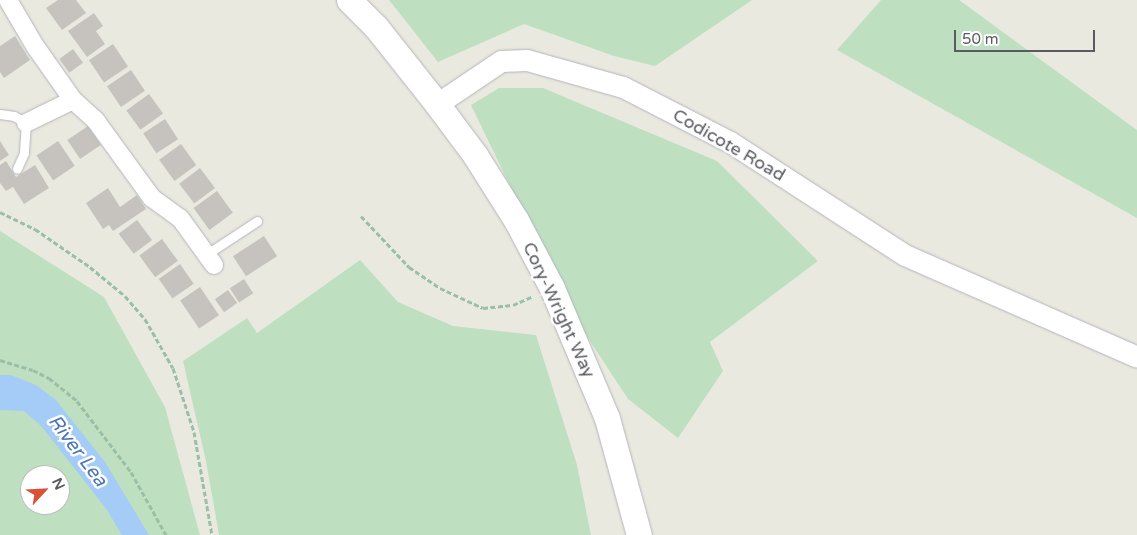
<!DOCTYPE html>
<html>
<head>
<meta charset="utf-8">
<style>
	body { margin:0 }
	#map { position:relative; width:1137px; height:535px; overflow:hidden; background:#eae9e0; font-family:"Varela Round",sans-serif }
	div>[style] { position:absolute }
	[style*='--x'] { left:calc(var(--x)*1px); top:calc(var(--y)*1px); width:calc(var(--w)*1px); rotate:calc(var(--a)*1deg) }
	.green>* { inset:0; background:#bee0c1 }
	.water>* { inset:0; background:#a4ccf6 }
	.building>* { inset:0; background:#c6c3be; transform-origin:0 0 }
	.path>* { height:3px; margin-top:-1.5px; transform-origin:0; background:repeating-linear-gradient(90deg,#99c0a7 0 5px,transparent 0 7.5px) }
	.roads { filter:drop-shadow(0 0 1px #b3b5ba) drop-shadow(0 0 1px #b3b5ba) }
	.service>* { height:9px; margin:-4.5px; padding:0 4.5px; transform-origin:4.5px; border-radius:4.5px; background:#fff }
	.minor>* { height:18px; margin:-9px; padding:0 9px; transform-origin:9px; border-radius:9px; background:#fff }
	.tertiary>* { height:21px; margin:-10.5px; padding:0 10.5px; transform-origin:10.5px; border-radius:10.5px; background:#fff }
	.secondary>* { height:25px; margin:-12.5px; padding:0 12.5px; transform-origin:12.5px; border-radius:12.5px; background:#fff }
	.trees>* { width:14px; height:14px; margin:-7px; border-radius:50%; background:#8aad8a }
	span { translate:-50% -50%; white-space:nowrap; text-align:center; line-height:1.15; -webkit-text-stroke:5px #fff; paint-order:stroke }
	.street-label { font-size:18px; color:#595b60 }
	.water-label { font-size:19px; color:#4b76b6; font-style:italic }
	.north { position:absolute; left:20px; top:465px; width:50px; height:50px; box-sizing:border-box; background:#fff; border:1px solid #bdbdbf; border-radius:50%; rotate:65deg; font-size:14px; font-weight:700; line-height:20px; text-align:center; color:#595b60 }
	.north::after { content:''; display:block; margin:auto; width:18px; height:22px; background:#d75239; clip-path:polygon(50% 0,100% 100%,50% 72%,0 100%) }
	.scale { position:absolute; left:954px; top:30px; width:141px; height:22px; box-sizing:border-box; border:2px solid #595b60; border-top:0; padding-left:6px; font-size:15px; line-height:18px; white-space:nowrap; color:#595b60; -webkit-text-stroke:4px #fff; paint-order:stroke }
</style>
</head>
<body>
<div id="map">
	<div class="green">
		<i style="clip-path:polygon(389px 0,752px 0,655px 66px,614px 56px,524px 24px,438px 62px)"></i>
		<i style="clip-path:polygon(881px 0,959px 0,1137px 130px,1137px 218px,837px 50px)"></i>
		<i style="clip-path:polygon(499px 88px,543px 88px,717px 161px,818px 261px,710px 342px,723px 371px,678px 438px,628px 399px,571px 312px,471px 105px)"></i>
		<i style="clip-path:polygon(evenodd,0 231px,104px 297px,165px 407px,200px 535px,0 535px,0 231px,30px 475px,60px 475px,60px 505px,30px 505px,30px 475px)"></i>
		<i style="clip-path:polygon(360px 260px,398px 302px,453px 326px,536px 335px,577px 465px,591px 535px,219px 535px,206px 461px,183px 361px,247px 318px,257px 333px)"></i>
	</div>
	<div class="water">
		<i style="clip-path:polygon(0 375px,11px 375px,36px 385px,56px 400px,105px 462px,149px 535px,122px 535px,107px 510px,42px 427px,24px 411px,0 410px)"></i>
	</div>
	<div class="building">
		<i style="clip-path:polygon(58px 0,76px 0,86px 13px,62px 30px,46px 8px)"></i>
		<i style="clip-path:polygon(94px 13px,103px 26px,96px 31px,105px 44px,87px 57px,68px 31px)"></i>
		<i style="clip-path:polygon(15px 36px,30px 60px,4px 78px,0 72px,0 46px)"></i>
		<i style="left:113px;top:44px;width:27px;height:29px;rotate:56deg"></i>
		<i style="left:73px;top:49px;width:17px;height:17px;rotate:54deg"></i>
		<i style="left:131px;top:70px;width:25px;height:29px;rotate:56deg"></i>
		<i style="left:149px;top:94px;width:24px;height:28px;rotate:54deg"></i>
		<i style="left:165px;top:119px;width:24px;height:26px;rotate:57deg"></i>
		<i style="left:88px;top:126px;width:23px;height:25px;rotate:56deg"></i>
		<i style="clip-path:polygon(0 141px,9px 155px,0 161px)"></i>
		<i style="left:58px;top:141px;width:30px;height:26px;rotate:56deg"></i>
		<i style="left:181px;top:144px;width:26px;height:27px;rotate:54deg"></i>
		<i style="clip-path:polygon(6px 161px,16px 177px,35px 165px,49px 188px,24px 204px,13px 187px,6px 191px,0 183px,0 165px)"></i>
		<i style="left:200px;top:168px;width:25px;height:26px;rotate:53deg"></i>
		<i style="clip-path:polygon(108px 188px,120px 207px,137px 195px,146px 209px,113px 231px,109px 225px,103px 229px,86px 203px)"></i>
		<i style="left:217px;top:191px;width:27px;height:29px;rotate:54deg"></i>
		<i style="left:137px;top:220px;width:25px;height:23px;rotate:53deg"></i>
		<i style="left:264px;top:236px;width:24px;height:37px;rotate:57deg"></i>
		<i style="left:162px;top:239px;width:27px;height:28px;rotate:54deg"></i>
		<i style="left:180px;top:264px;width:24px;height:26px;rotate:55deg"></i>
		<i style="left:244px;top:279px;width:17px;height:17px;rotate:57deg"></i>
		<i style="left:200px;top:287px;width:34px;height:24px;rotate:56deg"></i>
		<i style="left:228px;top:290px;width:16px;height:16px;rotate:55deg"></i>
	</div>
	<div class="path">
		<i style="--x:0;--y:212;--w:39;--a:26"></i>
		<i style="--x:35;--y:229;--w:67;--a:34.6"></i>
		<i style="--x:90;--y:267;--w:45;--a:39.6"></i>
		<i style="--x:125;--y:296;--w:30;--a:49"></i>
		<i style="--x:145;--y:319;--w:56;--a:60.3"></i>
		<i style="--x:173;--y:368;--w:67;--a:71.8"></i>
		<i style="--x:194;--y:432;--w:105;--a:80.1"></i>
		<i style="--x:361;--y:216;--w:70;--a:46.7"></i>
		<i style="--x:409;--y:267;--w:37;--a:34"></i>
		<i style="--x:440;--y:288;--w:47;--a:24.9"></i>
		<i style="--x:483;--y:308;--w:30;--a:-6"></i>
		<i style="--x:513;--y:305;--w:22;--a:-24"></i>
		<i style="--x:0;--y:360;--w:34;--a:17"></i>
		<i style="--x:33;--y:370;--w:18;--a:27"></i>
		<i style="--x:49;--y:378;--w:36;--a:39"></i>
		<i style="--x:77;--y:401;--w:89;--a:52.7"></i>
		<i style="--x:131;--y:472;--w:72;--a:60.9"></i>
	</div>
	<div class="roads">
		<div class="service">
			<i style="--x:0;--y:114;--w:14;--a:8"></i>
			<i style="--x:14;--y:116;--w:14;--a:30"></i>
			<i style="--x:26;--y:123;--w:30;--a:94"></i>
			<i style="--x:24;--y:153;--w:17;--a:114"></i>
			<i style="--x:207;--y:254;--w:60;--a:-33.4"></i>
		</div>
		<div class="minor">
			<i style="--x:8;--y:0;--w:53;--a:59.6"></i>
			<i style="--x:35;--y:46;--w:66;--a:54.9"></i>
			<i style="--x:73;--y:100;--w:31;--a:42"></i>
			<i style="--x:96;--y:121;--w:95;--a:54"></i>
			<i style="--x:152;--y:198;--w:34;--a:36"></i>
			<i style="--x:180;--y:218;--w:58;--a:54.1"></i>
			<i style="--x:26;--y:123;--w:52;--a:-26.1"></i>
		</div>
		<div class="tertiary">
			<i style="--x:437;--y:104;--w:77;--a:-33.9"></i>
			<i style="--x:501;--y:61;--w:26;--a:-2"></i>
			<i style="--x:527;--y:60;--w:100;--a:15.7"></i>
			<i style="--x:623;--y:87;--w:120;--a:27.2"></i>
			<i style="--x:730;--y:142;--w:208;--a:32.9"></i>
			<i style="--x:905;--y:255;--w:253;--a:23.7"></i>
		</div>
		<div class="secondary">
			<i style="--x:349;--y:0;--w:38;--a:45"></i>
			<i style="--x:376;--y:27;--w:98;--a:51.6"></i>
			<i style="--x:437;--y:104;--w:64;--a:53.3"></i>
			<i style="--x:475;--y:155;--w:77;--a:57.8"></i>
			<i style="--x:516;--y:220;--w:77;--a:62.1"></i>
			<i style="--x:552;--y:288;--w:141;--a:67.1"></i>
			<i style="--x:607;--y:418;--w:121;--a:74.7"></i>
		</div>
	</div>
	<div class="trees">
		<i style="left:62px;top:425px"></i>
	</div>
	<div class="street-label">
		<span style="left:729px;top:145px;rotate:30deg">Codicote Road</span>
		<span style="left:559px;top:310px;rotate:65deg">Cory-Wright Way</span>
	</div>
	<div class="water-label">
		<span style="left:77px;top:451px;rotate:53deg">River Lea</span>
	</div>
	<div class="north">N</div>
	<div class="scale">50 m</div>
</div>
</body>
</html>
